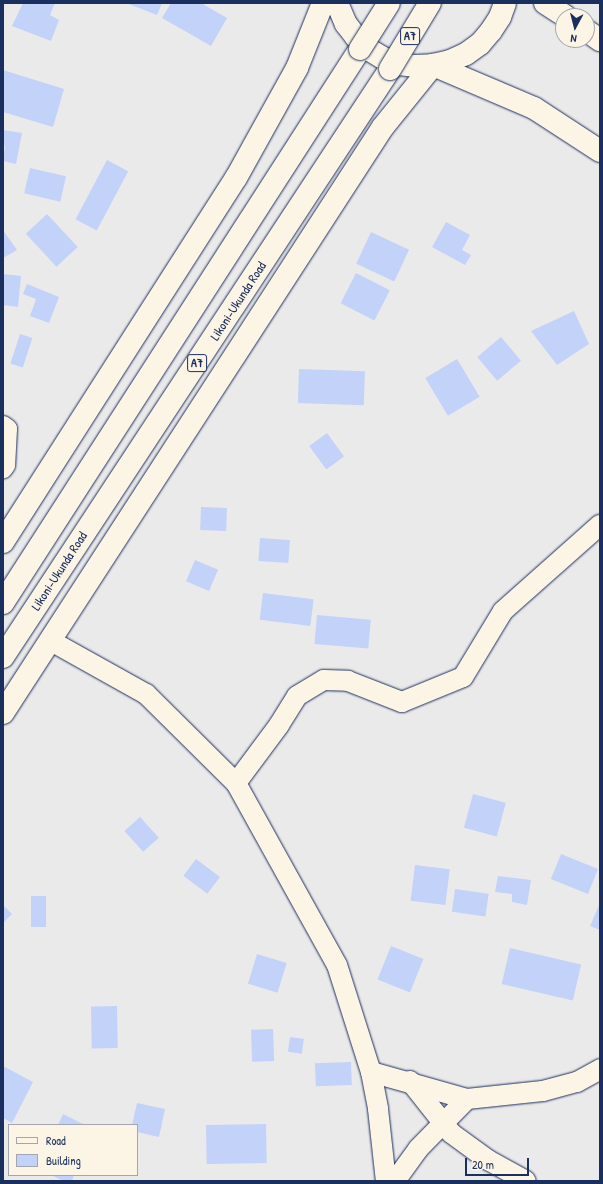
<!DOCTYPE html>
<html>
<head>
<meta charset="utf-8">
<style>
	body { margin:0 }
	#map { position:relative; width:603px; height:1184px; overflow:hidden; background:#ebeaeb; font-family:"Patrick Hand",sans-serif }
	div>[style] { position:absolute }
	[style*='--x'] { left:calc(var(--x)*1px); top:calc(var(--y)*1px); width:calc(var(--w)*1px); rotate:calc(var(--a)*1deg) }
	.building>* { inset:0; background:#c3d2f9; transform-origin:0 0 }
	.roads { filter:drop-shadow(0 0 1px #1b2f5e) drop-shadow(0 0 1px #1b2f5e) }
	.minor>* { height:20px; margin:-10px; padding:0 10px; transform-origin:10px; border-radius:10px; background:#fcf5e5 }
	.trunk>* { height:22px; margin:-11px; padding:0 11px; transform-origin:11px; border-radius:11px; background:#fcf5e5 }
	.bridges { filter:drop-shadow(0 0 1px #1b2f5e) drop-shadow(0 0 1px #1b2f5e) }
	.trunk-bridge>* { height:22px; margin:-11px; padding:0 11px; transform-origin:11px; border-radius:11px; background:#fcf5e5 }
	span { translate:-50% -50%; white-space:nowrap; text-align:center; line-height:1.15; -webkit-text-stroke:3px #fcf5e5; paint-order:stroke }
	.shield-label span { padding:1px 3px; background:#fcf5e5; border:1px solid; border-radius:3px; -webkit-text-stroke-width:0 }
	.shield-label { font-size:12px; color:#1b2f5e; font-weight:700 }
	.street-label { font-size:13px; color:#1b2f5e }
	.frame { position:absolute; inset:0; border:4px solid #1b2f5e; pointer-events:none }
	.legend { position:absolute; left:8px; top:1124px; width:130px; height:52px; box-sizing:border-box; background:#fcf5e5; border:1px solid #a2a6af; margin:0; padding:5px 7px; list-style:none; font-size:12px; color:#1b2f5e }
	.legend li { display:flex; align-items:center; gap:8px; height:20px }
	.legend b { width:20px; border:1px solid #a2a6af }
	.north { position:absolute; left:555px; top:8px; width:40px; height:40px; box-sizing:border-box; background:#fcf5e5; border:1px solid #a2a6af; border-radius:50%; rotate:187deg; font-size:11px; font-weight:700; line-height:16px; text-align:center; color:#1b2f5e }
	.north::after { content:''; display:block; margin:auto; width:14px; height:18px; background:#1b2f5e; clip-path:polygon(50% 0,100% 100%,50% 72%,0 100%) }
	.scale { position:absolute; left:465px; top:1158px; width:64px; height:18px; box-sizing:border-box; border:2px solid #1b2f5e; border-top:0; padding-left:5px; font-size:12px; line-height:14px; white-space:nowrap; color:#1b2f5e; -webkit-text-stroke:3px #fcf5e5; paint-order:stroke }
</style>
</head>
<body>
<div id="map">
	<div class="building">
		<i style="clip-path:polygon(23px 3px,55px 3px,50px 15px,59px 20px,51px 41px,12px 26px)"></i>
		<i style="clip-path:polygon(126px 3px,162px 3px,157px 15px)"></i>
		<i style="clip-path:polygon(171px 3px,201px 3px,227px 18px,211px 46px,162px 18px)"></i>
		<i style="clip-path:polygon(3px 70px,64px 89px,53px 127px,3px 112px)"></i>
		<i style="clip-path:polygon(3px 130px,22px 133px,16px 164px,3px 161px,5px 146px,3px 146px)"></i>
		<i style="left:107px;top:160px;width:24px;height:67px;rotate:28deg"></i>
		<i style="left:30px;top:168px;width:37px;height:26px;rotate:13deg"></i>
		<i style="left:47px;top:214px;width:45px;height:29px;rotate:47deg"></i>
		<i style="clip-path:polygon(446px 222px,470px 235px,462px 250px,471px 255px,465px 265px,432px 247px)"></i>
		<i style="clip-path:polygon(3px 230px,17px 250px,3px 258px)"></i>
		<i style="left:371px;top:232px;width:42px;height:35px;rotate:25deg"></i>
		<i style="left:356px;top:273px;width:38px;height:34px;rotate:27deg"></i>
		<i style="clip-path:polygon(3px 274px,21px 276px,18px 307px,3px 305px)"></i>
		<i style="clip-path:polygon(27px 284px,59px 297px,49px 323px,30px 316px,36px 299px,23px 294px)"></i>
		<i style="clip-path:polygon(574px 311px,589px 344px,557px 365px,531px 331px)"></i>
		<i style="left:20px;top:334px;width:13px;height:31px;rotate:18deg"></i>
		<i style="left:501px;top:337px;width:31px;height:31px;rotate:50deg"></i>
		<i style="left:457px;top:359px;width:44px;height:37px;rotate:59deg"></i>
		<i style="left:299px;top:369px;width:66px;height:34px;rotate:2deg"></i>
		<i style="left:327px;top:433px;width:29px;height:22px;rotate:54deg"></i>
		<i style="left:201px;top:507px;width:26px;height:23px;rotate:2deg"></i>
		<i style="left:260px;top:538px;width:30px;height:23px;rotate:4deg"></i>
		<i style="left:195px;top:560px;width:25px;height:23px;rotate:23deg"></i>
		<i style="left:263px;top:593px;width:51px;height:27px;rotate:7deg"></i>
		<i style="left:317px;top:615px;width:54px;height:29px;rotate:5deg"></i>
		<i style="left:473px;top:794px;width:34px;height:35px;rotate:15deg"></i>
		<i style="left:140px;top:817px;width:28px;height:21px;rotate:48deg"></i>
		<i style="left:561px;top:854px;width:40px;height:27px;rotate:22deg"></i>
		<i style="left:196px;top:859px;width:30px;height:21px;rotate:37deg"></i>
		<i style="left:415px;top:865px;width:35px;height:36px;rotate:7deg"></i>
		<i style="clip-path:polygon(498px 876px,531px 880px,527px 905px,512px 902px,512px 894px,495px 892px)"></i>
		<i style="left:455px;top:889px;width:34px;height:23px;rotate:8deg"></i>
		<i style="left:31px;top:896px;width:15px;height:31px"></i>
		<i style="clip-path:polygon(600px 903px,600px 930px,590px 926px)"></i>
		<i style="clip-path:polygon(3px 905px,12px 914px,3px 923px)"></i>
		<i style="left:391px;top:946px;width:35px;height:36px;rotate:22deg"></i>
		<i style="left:510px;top:948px;width:73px;height:37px;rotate:13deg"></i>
		<i style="left:257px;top:954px;width:31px;height:31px;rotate:17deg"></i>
		<i style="left:117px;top:1006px;width:42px;height:26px;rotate:89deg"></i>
		<i style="left:273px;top:1029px;width:32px;height:22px;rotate:88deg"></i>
		<i style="left:290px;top:1037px;width:14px;height:15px;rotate:8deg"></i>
		<i style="left:351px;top:1062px;width:23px;height:36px;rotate:88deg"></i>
		<i style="clip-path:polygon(3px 1066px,33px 1082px,12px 1123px,3px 1118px)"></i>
		<i style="clip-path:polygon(137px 1103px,165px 1109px,159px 1137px,137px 1132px,137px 1125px,132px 1125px)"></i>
		<i style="clip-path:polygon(63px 1114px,85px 1125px,58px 1125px)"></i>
		<i style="left:266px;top:1124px;width:39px;height:60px;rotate:89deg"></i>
		<i style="clip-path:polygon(51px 1175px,74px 1175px,72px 1181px,64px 1181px)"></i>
	</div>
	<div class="roads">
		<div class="minor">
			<i style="--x:3;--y:426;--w:5;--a:37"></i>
			<i style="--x:7;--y:429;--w:36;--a:93"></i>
			<i style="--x:5;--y:465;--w:4;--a:124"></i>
			<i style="--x:51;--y:641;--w:109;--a:29.2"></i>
			<i style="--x:146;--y:694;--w:127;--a:44.7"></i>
			<i style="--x:236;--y:783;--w:208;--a:61"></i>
			<i style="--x:337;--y:965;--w:112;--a:72.4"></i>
			<i style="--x:371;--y:1072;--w:38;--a:79"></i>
			<i style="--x:378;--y:1109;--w:72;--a:83.7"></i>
			<i style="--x:236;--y:783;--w:72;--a:-53.4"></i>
			<i style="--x:279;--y:725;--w:34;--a:-58"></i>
			<i style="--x:297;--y:696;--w:31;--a:-31"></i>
			<i style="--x:324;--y:680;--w:24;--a:2"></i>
			<i style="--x:348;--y:681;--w:58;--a:21.3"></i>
			<i style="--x:402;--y:702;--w:66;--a:-22.3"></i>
			<i style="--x:463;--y:677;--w:77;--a:-58.8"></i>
			<i style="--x:503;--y:611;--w:130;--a:-41.6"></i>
			<i style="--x:371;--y:1072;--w:100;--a:15.7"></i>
			<i style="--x:467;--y:1099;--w:76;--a:-6"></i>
			<i style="--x:543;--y:1091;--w:35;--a:-15"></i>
			<i style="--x:577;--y:1082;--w:26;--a:-29"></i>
			<i style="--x:410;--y:1081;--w:66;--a:51.7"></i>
			<i style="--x:451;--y:1133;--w:46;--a:36.1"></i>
			<i style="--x:488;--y:1160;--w:43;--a:28.9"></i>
			<i style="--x:395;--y:1181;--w:39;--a:-54"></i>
			<i style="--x:418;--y:1149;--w:70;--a:-45.6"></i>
		</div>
		<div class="trunk">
			<i style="--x:337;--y:3;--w:23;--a:67"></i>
			<i style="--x:346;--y:24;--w:16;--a:52"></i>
			<i style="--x:356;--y:37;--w:17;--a:45"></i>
			<i style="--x:368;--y:49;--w:17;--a:31"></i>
			<i style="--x:383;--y:58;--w:17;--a:21"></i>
			<i style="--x:399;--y:64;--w:17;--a:7"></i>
			<i style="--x:416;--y:66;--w:17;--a:-3"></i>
			<i style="--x:433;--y:65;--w:17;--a:-13"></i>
			<i style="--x:450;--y:61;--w:17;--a:-24"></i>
			<i style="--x:466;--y:54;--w:17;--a:-36"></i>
			<i style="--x:480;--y:44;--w:17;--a:-50"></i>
			<i style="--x:491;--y:31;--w:17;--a:-57"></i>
			<i style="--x:500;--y:17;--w:15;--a:-70"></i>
			<i style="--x:545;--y:3;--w:24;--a:33"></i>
			<i style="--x:587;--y:31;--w:16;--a:35"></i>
			<i style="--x:3;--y:542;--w:432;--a:-57.4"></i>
			<i style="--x:236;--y:178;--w:126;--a:-61"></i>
			<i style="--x:297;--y:68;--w:70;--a:-68.2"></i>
			<i style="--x:3;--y:603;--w:659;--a:-57.2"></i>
			<i style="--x:3;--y:657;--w:704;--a:-56.65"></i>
			<i style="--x:3;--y:713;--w:698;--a:-57.04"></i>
			<i style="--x:383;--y:127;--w:80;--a:-51.1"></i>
			<i style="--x:433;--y:65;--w:110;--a:23.1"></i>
			<i style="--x:534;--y:108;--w:79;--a:33.1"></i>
		</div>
	</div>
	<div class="bridges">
		<div class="trunk-bridge">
			<i style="--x:360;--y:49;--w:54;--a:-57.8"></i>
			<i style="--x:390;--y:69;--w:77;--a:-58.8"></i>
		</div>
	</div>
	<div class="shield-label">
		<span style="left:410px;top:36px">A7</span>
		<span style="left:197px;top:363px">A7</span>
	</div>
	<div class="street-label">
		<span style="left:238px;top:301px;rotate:-57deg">Likoni-Ukunda Road</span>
		<span style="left:59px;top:571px;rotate:-57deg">Likoni-Ukunda Road</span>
	</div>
	<div class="frame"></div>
	<ul class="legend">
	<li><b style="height:5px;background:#fcf5e5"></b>Road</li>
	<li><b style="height:11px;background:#c3d2f9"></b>Building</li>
	</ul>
	<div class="north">N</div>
	<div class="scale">20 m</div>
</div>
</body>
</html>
